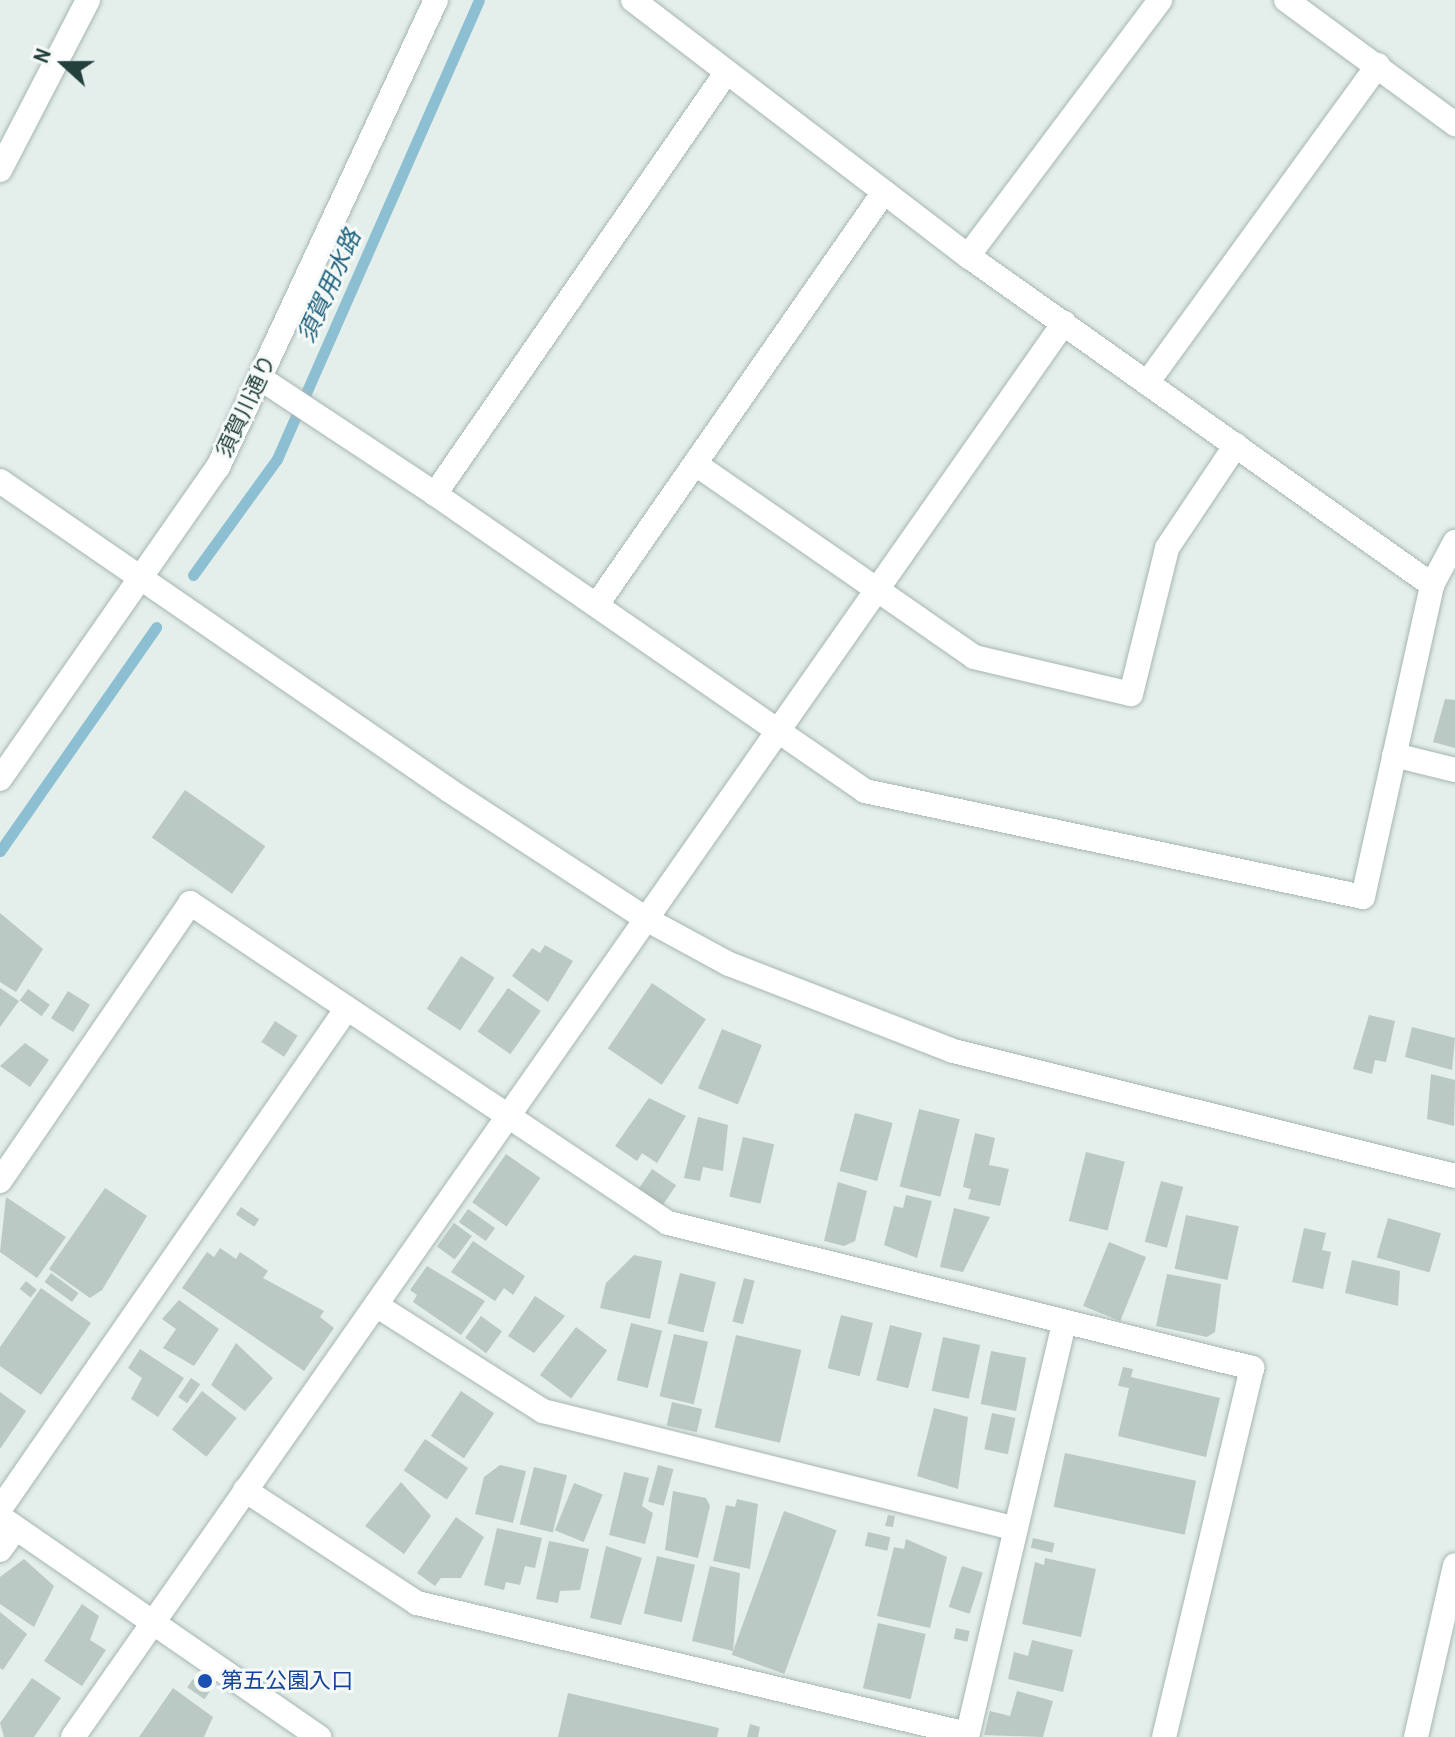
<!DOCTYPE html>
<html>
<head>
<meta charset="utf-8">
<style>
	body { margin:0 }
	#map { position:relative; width:1455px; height:1737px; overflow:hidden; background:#e4eeeb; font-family:"Archivo Narrow","Noto Sans JP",sans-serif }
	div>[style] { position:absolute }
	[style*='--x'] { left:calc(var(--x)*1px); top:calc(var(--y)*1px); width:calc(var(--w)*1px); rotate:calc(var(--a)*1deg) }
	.stream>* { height:11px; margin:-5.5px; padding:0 5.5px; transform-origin:5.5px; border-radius:5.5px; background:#8dbfd2 }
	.building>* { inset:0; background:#bac9c4; transform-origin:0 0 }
	.roads { filter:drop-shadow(0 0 2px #a6b6b3) drop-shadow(0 0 2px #a6b6b3) }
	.street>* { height:24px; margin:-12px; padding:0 12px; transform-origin:12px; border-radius:12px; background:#fff }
	.secondary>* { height:24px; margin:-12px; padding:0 12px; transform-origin:12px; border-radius:12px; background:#fff }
	.dots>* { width:22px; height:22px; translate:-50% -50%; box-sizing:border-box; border:4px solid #f5faf8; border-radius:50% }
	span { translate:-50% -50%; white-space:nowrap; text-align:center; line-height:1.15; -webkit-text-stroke:6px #f5faf8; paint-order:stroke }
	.street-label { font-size:22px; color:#23403c }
	.transit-label { font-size:22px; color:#164399 }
	.left { translate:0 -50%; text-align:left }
	.water-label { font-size:24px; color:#1d607c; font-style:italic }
	.north { position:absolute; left:24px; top:24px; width:80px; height:80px; -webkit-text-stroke:6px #f5faf8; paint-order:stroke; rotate:291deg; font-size:22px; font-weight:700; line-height:32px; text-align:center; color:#23403c }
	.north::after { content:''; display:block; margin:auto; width:28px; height:36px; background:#23403c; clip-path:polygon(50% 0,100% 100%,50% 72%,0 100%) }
</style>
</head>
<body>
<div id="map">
	<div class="stream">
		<i style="--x:193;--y:575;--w:143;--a:-54.1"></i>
		<i style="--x:277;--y:459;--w:501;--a:-66.25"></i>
		<i style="--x:0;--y:851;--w:273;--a:-55.1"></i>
	</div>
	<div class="building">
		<i style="clip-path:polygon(1445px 699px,1455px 700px,1455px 748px,1433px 742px)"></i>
		<i style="left:185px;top:790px;width:98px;height:58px;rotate:35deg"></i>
		<i style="clip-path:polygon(0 913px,43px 949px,16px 992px,0 982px)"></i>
		<i style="clip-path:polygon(545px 945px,573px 961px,548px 1002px,512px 976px,532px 948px,540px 953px)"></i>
		<i style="left:461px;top:956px;width:40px;height:63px;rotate:33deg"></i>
		<i style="left:652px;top:983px;width:65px;height:79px;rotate:34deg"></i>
		<i style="clip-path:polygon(0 988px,19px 1001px,0 1027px)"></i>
		<i style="left:508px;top:988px;width:40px;height:53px;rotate:35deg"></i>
		<i style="left:28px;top:989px;width:27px;height:14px;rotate:36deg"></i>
		<i style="left:68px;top:991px;width:26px;height:32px;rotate:32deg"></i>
		<i style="clip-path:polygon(1369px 1015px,1395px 1021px,1386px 1062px,1375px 1060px,1372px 1074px,1353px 1069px)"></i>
		<i style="left:275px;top:1021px;width:27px;height:25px;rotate:33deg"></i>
		<i style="clip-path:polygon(1412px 1027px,1455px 1038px,1452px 1070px,1405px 1057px)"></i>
		<i style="left:722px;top:1029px;width:43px;height:64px;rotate:22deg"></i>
		<i style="clip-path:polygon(25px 1043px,49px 1060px,30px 1087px,0 1066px)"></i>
		<i style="clip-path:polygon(1431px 1074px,1455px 1080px,1454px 1126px,1427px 1119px)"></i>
		<i style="clip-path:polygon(649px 1098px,686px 1116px,657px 1163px,642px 1153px,637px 1161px,615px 1146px)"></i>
		<i style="left:919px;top:1109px;width:42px;height:80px;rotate:14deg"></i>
		<i style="left:855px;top:1113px;width:39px;height:60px;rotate:15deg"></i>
		<i style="clip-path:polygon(698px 1117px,728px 1125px,723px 1171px,703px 1167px,700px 1181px,684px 1178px)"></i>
		<i style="clip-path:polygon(975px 1133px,995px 1138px,989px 1165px,1009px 1169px,1000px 1206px,968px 1199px,971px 1189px,963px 1187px)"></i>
		<i style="left:743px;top:1137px;width:32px;height:61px;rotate:13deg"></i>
		<i style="left:1086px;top:1152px;width:40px;height:71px;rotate:14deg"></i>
		<i style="left:506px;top:1154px;width:42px;height:59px;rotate:35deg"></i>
		<i style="left:652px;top:1169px;width:29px;height:25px;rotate:34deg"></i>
		<i style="left:1161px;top:1181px;width:23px;height:63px;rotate:15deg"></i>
		<i style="clip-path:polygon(838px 1182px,867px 1191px,855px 1241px,844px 1246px,824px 1241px)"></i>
		<i style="clip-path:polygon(105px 1188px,147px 1216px,102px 1290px,90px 1298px,49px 1269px)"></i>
		<i style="clip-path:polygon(906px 1195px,932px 1201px,917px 1258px,884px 1245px,894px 1206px,903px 1208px)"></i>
		<i style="clip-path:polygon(6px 1197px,66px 1237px,37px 1278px,0 1252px)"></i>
		<i style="left:241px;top:1207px;width:22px;height:9px;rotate:34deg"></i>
		<i style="clip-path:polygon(954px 1208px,990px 1217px,963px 1272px,940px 1267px)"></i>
		<i style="left:468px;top:1209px;width:33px;height:16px;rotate:35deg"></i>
		<i style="left:1186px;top:1215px;width:54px;height:55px;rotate:12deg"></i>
		<i style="left:1388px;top:1218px;width:55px;height:41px;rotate:16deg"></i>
		<i style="left:454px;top:1223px;width:22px;height:29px;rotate:36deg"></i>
		<i style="clip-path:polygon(1304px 1228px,1326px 1233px,1322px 1250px,1331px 1252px,1323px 1289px,1292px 1282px)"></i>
		<i style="clip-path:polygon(473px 1241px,525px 1276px,513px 1295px,504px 1288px,495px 1301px,451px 1272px)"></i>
		<i style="left:1109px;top:1242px;width:40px;height:69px;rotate:22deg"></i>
		<i style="clip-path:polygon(220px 1248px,236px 1259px,240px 1252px,268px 1271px,263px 1278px,324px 1311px,320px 1317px,334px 1328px,304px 1371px,182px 1288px,207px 1252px,214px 1257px)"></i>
		<i style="clip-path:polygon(634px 1255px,662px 1261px,650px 1319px,600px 1308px,606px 1283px)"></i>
		<i style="clip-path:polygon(1352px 1260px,1400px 1271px,1398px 1306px,1345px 1293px)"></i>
		<i style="clip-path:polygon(427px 1266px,485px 1301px,461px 1335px,413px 1302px,417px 1295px,410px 1290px)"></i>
		<i style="left:51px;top:1273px;width:34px;height:11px;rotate:36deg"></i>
		<i style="left:680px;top:1273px;width:37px;height:52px;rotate:14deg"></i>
		<i style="clip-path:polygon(1167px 1274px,1221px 1284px,1215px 1332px,1207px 1337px,1156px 1326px)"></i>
		<i style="left:744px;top:1278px;width:11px;height:45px;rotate:15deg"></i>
		<i style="left:26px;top:1281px;width:14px;height:10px;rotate:39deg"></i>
		<i style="clip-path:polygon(41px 1288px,91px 1323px,41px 1395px,0 1366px,0 1347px)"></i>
		<i style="clip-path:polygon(535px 1296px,565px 1316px,534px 1353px,508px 1336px)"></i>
		<i style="clip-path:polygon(179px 1300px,219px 1329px,194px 1366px,163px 1348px,176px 1329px,162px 1319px)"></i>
		<i style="left:841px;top:1315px;width:33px;height:55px;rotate:14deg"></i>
		<i style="left:481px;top:1316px;width:26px;height:27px;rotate:36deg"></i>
		<i style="left:631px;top:1323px;width:32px;height:59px;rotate:14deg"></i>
		<i style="left:890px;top:1325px;width:33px;height:57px;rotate:14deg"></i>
		<i style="left:576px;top:1327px;width:39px;height:60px;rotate:37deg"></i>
		<i style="left:674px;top:1334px;width:35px;height:64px;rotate:13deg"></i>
		<i style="left:736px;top:1335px;width:67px;height:95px;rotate:13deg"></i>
		<i style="left:943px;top:1337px;width:38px;height:55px;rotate:12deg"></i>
		<i style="clip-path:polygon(236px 1343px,273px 1378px,245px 1411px,211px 1385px)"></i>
		<i style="clip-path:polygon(140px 1349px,184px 1378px,158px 1417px,131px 1399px,142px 1378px,128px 1368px)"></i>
		<i style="left:991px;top:1351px;width:36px;height:54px;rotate:11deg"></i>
		<i style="clip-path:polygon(1123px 1367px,1133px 1369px,1131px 1377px,1220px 1398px,1206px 1457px,1118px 1436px,1129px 1388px,1118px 1386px)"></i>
		<i style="left:191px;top:1378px;width:11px;height:23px;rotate:34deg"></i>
		<i style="left:202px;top:1391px;width:44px;height:49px;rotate:38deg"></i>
		<i style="left:461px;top:1391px;width:40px;height:54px;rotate:34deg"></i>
		<i style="clip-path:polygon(0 1392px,26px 1411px,0 1449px)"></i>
		<i style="left:672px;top:1402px;width:31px;height:24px;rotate:13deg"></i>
		<i style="clip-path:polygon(934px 1408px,968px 1417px,958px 1489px,917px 1476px)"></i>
		<i style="left:992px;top:1413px;width:24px;height:37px;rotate:12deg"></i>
		<i style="left:425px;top:1439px;width:52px;height:38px;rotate:34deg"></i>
		<i style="left:1065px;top:1453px;width:134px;height:55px;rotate:12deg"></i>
		<i style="clip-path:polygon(500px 1465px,526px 1471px,513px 1523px,475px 1514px,484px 1477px)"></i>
		<i style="left:658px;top:1465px;width:16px;height:38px;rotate:15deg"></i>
		<i style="left:534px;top:1467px;width:34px;height:59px;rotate:14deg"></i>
		<i style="clip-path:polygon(624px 1472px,649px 1478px,642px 1506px,653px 1513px,645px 1544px,609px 1535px)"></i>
		<i style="clip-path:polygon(401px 1482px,431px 1516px,404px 1554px,365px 1526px)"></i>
		<i style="left:574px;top:1483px;width:31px;height:51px;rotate:22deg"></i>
		<i style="clip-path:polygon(673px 1491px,706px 1498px,710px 1506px,698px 1558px,665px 1550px)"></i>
		<i style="clip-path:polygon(737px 1499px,758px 1504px,750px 1569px,713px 1561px,726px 1505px,735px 1507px)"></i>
		<i style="left:784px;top:1511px;width:56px;height:153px;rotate:20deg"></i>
		<i style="clip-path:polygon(888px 1515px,895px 1516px,893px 1527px,885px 1526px)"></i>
		<i style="clip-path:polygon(456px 1517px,484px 1537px,461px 1578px,441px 1578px,435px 1586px,417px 1573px)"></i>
		<i style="clip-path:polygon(497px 1528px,542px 1538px,535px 1568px,525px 1566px,520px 1585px,506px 1582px,504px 1590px,484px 1585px)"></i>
		<i style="left:868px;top:1532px;width:23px;height:14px;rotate:13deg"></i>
		<i style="left:1033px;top:1538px;width:22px;height:10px;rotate:13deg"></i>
		<i style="clip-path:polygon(906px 1539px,947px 1557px,930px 1628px,877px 1616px,894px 1547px,904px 1549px)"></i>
		<i style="clip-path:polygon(549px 1541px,589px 1549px,580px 1590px,560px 1591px,558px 1603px,536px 1599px)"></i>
		<i style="clip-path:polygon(606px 1546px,642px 1558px,621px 1625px,590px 1618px)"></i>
		<i style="left:657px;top:1556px;width:39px;height:59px;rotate:13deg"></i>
		<i style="clip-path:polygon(1045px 1558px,1096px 1569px,1081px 1637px,1022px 1624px,1035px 1562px,1044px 1565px)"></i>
		<i style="clip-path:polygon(24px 1559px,54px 1586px,34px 1627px,0 1604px,0 1577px)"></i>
		<i style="clip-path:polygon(710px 1566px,740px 1573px,733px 1651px,692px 1641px)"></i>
		<i style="left:962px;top:1566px;width:22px;height:43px;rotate:18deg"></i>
		<i style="clip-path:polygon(82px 1604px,99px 1616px,90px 1640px,106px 1650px,82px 1686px,44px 1661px)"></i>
		<i style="clip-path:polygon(0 1612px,27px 1634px,3px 1670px,0 1668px)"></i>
		<i style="left:878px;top:1623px;width:49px;height:67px;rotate:13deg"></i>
		<i style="left:956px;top:1628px;width:14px;height:11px;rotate:12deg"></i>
		<i style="clip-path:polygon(1032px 1640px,1073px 1650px,1063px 1692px,1008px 1679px,1014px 1652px,1028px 1656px)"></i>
		<i style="clip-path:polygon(32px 1678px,61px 1698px,34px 1737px,4px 1737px,0 1723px)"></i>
		<i style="left:193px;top:1679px;width:21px;height:10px;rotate:35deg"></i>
		<i style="clip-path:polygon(173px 1688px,213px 1717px,204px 1737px,139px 1737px)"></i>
		<i style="clip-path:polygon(1017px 1691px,1053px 1701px,1043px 1737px,984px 1735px,990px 1711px,1010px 1716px)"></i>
		<i style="clip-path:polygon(568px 1693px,719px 1728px,717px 1737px,558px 1737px)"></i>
		<i style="clip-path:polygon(750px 1724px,760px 1727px,758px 1737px,747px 1737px)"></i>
	</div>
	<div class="roads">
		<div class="street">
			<i style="--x:633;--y:0;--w:422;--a:37.4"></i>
			<i style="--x:968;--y:256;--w:569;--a:35.34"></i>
			<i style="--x:1286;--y:0;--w:210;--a:36.3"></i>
			<i style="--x:726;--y:73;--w:512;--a:124.65"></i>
			<i style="--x:435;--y:494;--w:523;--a:34.63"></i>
			<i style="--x:865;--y:791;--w:509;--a:12.02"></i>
			<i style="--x:1363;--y:897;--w:320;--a:-77.5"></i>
			<i style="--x:1432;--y:585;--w:49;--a:-61.9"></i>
			<i style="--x:0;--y:170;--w:191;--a:-62.6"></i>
			<i style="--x:968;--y:256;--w:320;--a:-53.1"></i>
			<i style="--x:260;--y:378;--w:210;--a:33.5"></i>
			<i style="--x:1147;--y:383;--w:393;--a:-54"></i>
			<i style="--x:697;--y:465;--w:337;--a:34.7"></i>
			<i style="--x:974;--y:657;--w:161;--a:13.3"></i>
			<i style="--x:1131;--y:694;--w:150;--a:-76.1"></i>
			<i style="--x:1167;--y:548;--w:124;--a:-56.2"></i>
			<i style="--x:598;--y:603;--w:501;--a:-55.17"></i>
			<i style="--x:1394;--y:755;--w:63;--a:13.8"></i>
			<i style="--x:0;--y:1181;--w:337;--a:-55.6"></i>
			<i style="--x:190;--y:903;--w:575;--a:33.8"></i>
			<i style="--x:668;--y:1223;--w:602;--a:13.94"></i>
			<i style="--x:1252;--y:1368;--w:379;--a:103.4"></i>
			<i style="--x:376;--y:1305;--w:198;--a:32.4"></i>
			<i style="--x:543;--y:1411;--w:487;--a:14"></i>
			<i style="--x:245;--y:1490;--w:206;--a:33.3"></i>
			<i style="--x:417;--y:1603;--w:565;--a:13.4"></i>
			<i style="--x:0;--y:1509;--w:606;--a:-55.29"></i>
			<i style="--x:0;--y:1550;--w:27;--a:-54"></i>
			<i style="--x:73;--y:1737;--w:1727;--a:-54.98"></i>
			<i style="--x:967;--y:1737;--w:423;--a:-76.8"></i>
		</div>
		<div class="secondary">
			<i style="--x:0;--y:481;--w:546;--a:34.56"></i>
			<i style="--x:450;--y:791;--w:234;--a:33.1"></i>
			<i style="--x:646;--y:919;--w:94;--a:28.5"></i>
			<i style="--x:729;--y:964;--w:240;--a:21.2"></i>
			<i style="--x:953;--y:1051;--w:517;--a:13.98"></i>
			<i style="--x:0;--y:779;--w:381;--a:-55.1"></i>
			<i style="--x:218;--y:467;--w:515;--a:-64.98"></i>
			<i style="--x:0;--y:1517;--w:388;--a:34.6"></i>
			<i style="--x:1416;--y:1737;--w:176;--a:-77.2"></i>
		</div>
	</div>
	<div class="dots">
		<i style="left:205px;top:1681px;background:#1a4fb4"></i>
	</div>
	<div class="street-label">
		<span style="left:246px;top:406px;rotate:-65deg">須賀川通り</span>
	</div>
	<div class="transit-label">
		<span class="left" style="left:221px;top:1681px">第五公園入口</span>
	</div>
	<div class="water-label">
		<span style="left:329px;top:286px;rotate:-66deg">須賀用水路</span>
	</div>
	<div class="north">N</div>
</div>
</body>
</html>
